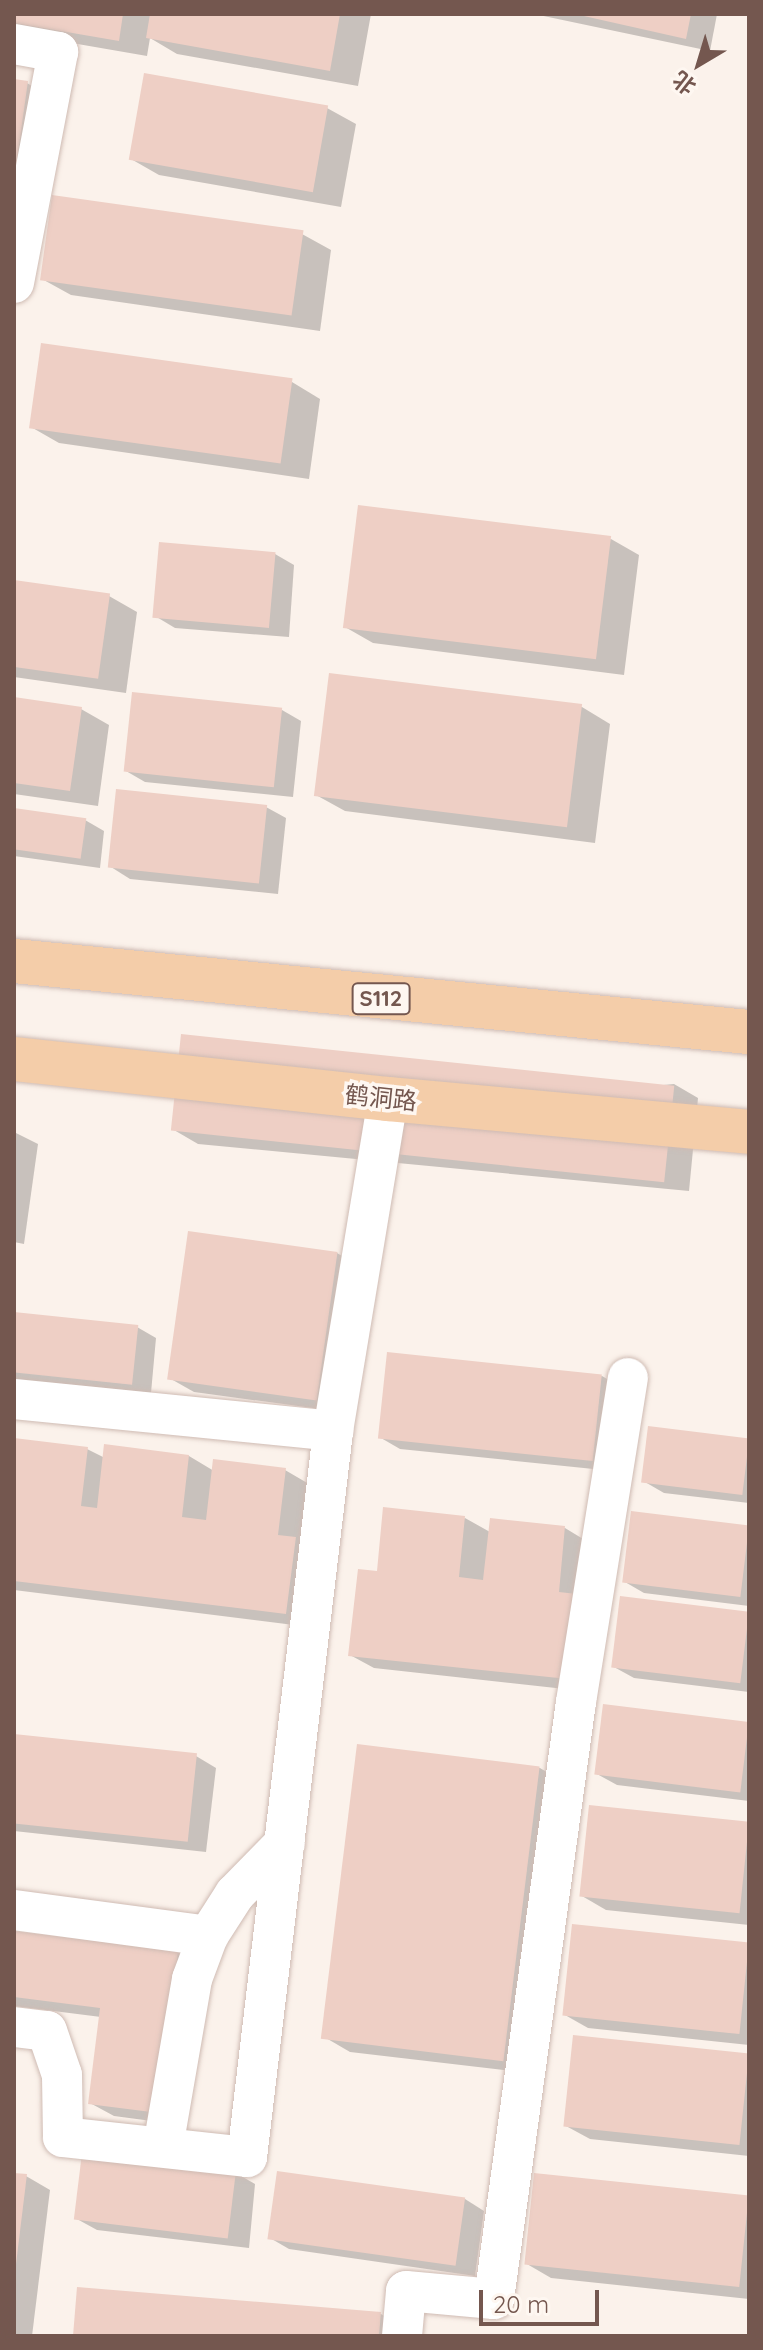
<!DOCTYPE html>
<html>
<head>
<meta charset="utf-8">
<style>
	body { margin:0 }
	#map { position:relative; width:763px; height:2350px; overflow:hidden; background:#fbf2eb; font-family:Quicksand,"Noto Sans SC",sans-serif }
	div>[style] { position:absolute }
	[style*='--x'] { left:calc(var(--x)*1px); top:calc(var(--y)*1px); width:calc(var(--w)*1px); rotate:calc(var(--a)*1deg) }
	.shadow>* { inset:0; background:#0003 }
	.building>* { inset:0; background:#eecfc5; transform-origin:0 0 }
	.roads { filter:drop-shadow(0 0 2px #cfbbb3) drop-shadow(0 0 2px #cfbbb3) }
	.minor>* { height:40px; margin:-20px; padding:0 20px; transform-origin:20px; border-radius:20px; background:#fff }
	.major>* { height:44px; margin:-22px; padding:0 22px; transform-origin:22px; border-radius:22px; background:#f4cda9 }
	span { translate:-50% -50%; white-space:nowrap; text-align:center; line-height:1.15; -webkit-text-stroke:7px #fef7f1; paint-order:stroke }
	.shield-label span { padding:2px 6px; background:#fef7f1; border:2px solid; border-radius:6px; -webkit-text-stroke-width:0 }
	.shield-label { font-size:22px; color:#74574f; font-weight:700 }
	.street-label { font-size:24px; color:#74574f }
	.frame { position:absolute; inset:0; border:16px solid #74574f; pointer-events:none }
	.north { position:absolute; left:659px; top:24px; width:80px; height:80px; -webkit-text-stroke:6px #fef7f1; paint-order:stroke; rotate:218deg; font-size:22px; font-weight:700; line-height:32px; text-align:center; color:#74574f }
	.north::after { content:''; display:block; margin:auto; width:28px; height:36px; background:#74574f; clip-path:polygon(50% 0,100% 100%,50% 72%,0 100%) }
	.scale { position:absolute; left:479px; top:2290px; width:120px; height:36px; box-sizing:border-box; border:4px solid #74574f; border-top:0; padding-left:10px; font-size:24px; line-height:28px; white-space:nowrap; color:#74574f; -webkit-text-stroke:6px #fef7f1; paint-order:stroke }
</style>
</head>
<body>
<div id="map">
	<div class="shadow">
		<i style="clip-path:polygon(14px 14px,371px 14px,358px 86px,177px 54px,150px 38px,147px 56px,14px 33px)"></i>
		<i style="clip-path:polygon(534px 14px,717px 14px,710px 51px)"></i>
		<i style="clip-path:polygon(14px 81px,27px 83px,55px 100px,44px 180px,14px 176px)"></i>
		<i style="clip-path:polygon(327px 108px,356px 124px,341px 207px,159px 175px,131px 159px)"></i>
		<i style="clip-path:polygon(302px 234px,331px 250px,320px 331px,71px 295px,42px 279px)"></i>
		<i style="clip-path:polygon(292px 382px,320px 399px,309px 479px,59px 443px,31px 427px)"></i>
		<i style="clip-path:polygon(611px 539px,639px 555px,624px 675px,373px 643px,345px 627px)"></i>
		<i style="clip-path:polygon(275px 554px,294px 565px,289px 637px,175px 628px,155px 616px)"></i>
		<i style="clip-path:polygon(14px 582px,109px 596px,137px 612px,126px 693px,14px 677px)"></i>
		<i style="clip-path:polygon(331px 675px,582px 707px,610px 724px,595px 843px,345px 811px,316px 795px)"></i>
		<i style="clip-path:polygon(14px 699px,81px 709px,109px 725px,98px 806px,14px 794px)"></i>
		<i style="clip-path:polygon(282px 710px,301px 721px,293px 797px,145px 782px,126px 771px)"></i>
		<i style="clip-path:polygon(266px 807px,286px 818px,278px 894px,130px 879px,111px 867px)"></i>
		<i style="clip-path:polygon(14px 810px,85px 820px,104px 831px,100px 868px,14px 856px)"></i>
		<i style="clip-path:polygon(674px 1084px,698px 1098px,689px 1191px,198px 1144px,174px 1130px)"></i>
		<i style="clip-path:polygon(14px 1132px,38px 1144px,24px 1244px,14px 1242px)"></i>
		<i style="clip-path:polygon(337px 1253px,361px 1267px,342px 1412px,194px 1392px,171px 1379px)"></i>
		<i style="clip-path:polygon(14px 1314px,137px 1327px,156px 1338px,151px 1393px,14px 1380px)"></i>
		<i style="clip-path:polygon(602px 1376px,621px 1387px,613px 1471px,400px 1449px,381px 1438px)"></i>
		<i style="clip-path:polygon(14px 1440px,87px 1449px,105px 1458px,189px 1456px,214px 1471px,285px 1470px,309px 1484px,310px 1627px,14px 1590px)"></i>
		<i style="clip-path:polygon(749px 1440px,749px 1503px,664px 1493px,645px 1482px)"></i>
		<i style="clip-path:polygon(465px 1518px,490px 1532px,491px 1520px,565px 1528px,588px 1542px,592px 1692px,374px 1668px,350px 1655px,378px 1573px)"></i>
		<i style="clip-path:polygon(749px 1528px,749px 1606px,644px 1593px,625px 1582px)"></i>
		<i style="clip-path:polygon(749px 1614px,749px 1692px,634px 1678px,614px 1667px)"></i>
		<i style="clip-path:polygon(749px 1723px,749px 1801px,617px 1785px,597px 1774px)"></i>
		<i style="clip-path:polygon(14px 1736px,196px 1756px,216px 1768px,206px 1852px,14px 1831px)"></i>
		<i style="clip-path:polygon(359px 1747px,540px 1768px,563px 1782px,530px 2073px,350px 2052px,326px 2038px)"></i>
		<i style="clip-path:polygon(749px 1824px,749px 1925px,606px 1910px,582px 1896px)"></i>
		<i style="clip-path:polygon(14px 1933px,178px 1953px,201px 1967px,182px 2125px,114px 2116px,90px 2103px,101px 2017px,14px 2006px)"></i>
		<i style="clip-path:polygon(749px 1944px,749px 2045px,588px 2028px,565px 2015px)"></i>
		<i style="clip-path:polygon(749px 2055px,749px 2156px,590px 2139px,566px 2126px)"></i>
		<i style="clip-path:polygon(236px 2173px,255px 2184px,249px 2248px,97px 2230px,77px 2219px)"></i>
		<i style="clip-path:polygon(279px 2173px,465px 2199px,484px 2211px,475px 2276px,289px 2249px,270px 2238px)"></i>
		<i style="clip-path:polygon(14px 2175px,26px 2176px,50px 2190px,32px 2336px,14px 2336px)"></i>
		<i style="clip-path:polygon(749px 2198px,749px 2299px,551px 2278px,527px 2264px)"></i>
		<i style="clip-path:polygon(381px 2314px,404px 2328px,404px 2336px,75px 2336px)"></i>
	</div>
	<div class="building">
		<i style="clip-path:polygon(14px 14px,123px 14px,119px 41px,14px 23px)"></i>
		<i style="clip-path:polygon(150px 14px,340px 14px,330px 71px,146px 38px)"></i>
		<i style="clip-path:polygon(575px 14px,691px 14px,686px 39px)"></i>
		<i style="left:144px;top:73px;width:187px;height:88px;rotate:10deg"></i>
		<i style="clip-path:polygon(14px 79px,28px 81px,16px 167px,14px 167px)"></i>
		<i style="left:52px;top:195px;width:254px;height:86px;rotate:8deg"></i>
		<i style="left:41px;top:343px;width:254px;height:86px;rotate:8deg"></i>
		<i style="left:358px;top:505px;width:255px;height:124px;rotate:7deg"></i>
		<i style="left:159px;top:542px;width:117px;height:76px;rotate:5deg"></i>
		<i style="left:14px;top:580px;width:97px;height:86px;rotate:8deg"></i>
		<i style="left:329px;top:673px;width:255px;height:124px;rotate:7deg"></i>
		<i style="left:132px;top:692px;width:151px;height:80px;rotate:6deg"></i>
		<i style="clip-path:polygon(14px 697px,82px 707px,70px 791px,14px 783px)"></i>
		<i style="left:116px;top:789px;width:152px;height:79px;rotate:6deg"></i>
		<i style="left:14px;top:808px;width:73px;height:41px;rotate:8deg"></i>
		<i style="left:181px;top:1034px;width:496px;height:97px;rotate:6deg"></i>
		<i style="left:188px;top:1231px;width:151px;height:150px;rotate:8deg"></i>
		<i style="left:14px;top:1312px;width:125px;height:60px;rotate:6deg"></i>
		<i style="left:387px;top:1352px;width:216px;height:87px;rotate:6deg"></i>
		<i style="left:648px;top:1426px;width:102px;height:57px;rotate:7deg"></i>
		<i style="clip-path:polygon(14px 1438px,88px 1447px,81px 1506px,97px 1508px,104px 1444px,189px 1455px,182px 1517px,206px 1520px,213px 1459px,286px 1468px,278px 1535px,296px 1537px,286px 1614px,14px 1581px)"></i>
		<i style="clip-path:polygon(383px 1507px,465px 1516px,459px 1577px,483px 1580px,490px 1518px,565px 1526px,559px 1592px,577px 1594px,568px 1679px,348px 1656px,358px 1569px,377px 1571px)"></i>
		<i style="left:631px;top:1511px;width:119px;height:72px;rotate:7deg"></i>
		<i style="left:620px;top:1596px;width:130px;height:72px;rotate:7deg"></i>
		<i style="left:603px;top:1704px;width:147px;height:71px;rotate:7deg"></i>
		<i style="left:14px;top:1734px;width:184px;height:89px;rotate:6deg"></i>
		<i style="left:357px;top:1744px;width:184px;height:297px;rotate:7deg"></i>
		<i style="left:589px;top:1805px;width:161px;height:92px;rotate:6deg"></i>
		<i style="left:572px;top:1924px;width:178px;height:92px;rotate:6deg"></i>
		<i style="clip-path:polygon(14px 1931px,178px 1951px,159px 2113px,88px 2104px,100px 2008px,14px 1997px)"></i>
		<i style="left:573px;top:2035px;width:177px;height:92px;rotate:6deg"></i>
		<i style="left:82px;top:2153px;width:155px;height:67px;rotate:7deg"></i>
		<i style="left:277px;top:2171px;width:190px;height:69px;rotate:8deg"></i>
		<i style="clip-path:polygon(14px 2173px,27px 2174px,16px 2264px,14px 2264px)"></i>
		<i style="left:534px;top:2173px;width:216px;height:92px;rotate:6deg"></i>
		<i style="clip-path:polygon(77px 2287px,381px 2312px,379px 2336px,73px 2336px)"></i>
	</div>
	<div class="roads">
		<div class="minor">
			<i style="--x:14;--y:44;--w:45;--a:10.3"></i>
			<i style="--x:58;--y:52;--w:235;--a:100.8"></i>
			<i style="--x:14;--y:1399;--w:321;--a:5.7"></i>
			<i style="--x:333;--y:1431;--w:337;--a:-80.6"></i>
			<i style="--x:14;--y:1910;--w:196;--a:7.6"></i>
			<i style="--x:14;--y:2027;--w:33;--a:7"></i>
			<i style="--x:47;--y:2031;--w:46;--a:71.2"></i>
			<i style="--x:62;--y:2075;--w:62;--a:89.1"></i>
			<i style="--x:63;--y:2137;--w:185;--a:6.2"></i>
			<i style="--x:247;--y:2157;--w:731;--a:-83.24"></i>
			<i style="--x:163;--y:2147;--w:170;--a:-80.2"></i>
			<i style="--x:192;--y:1979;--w:46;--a:-69.6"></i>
			<i style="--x:208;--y:1936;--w:50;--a:-57.3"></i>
			<i style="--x:235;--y:1894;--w:71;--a:-45.6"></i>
			<i style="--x:402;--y:2336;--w:45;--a:-84.9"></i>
			<i style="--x:406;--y:2291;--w:88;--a:5.2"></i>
			<i style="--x:494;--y:2299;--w:603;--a:-82.18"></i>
			<i style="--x:576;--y:1702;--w:328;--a:-80.9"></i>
		</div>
		<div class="major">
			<i style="--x:14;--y:961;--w:738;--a:5.52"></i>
			<i style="--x:14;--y:1059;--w:376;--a:6.1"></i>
			<i style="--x:388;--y:1099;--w:363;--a:5.2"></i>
		</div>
	</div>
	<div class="shield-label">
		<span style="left:381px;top:999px">S112</span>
	</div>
	<div class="street-label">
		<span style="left:381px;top:1098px;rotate:6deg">鹤洞路</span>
	</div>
	<div class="frame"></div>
	<div class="north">北</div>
	<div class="scale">20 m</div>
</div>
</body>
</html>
